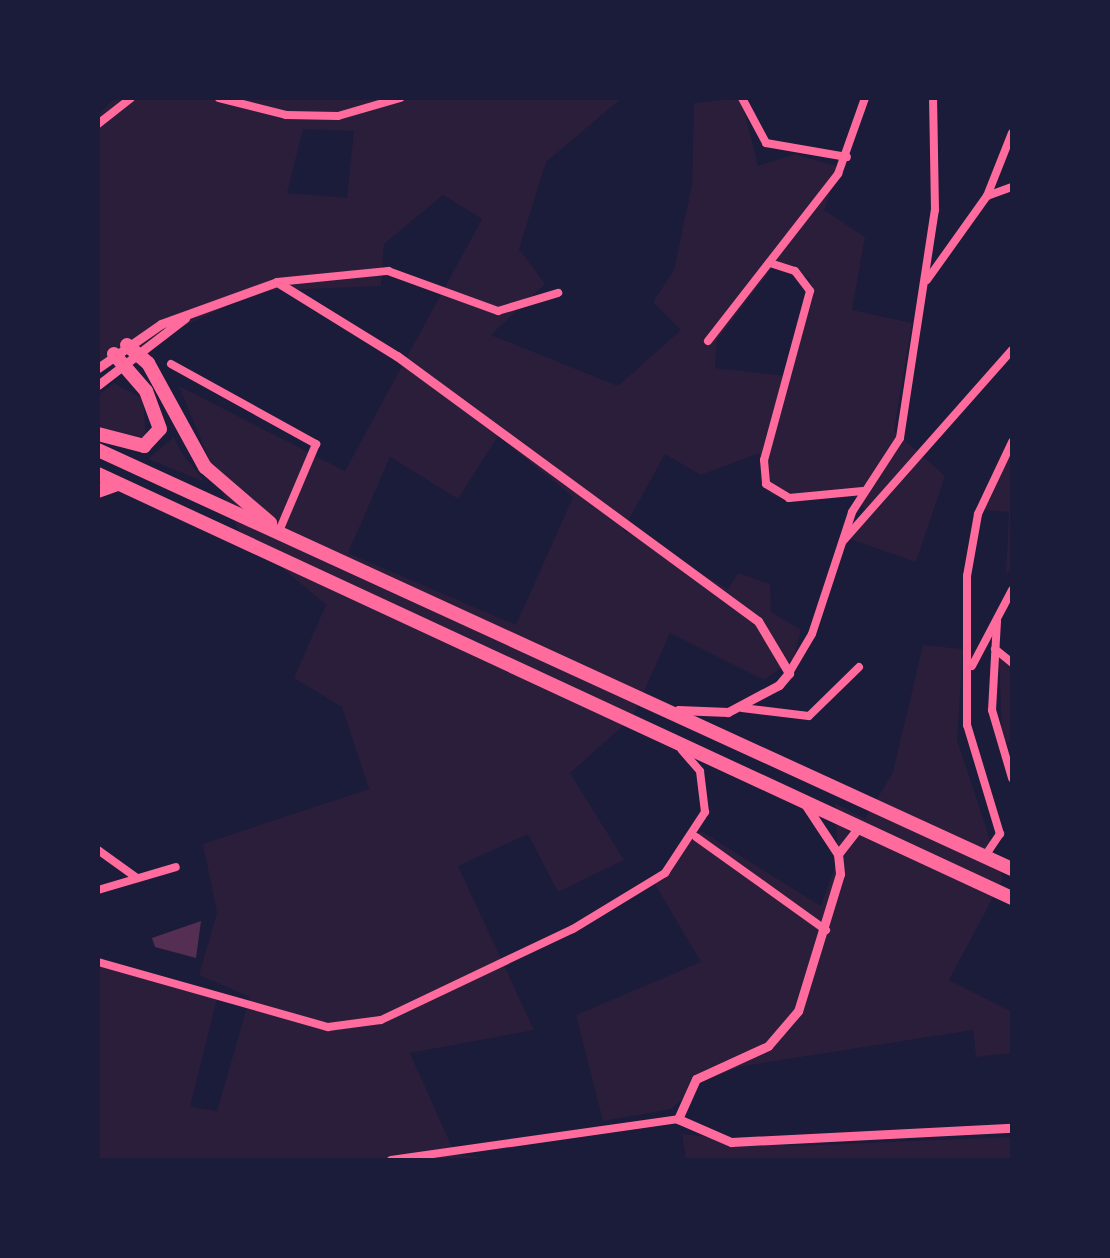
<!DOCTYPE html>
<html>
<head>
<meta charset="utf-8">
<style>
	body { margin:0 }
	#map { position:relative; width:1110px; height:1258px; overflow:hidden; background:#1b1b3a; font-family:Poppins,sans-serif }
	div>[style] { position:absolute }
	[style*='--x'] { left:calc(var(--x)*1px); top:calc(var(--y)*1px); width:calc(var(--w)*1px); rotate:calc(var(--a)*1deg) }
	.green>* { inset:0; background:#2a1e3b }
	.building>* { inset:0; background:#542f53 }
	.minor>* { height:8px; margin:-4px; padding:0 4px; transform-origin:4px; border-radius:4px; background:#ff6b9d }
	.tertiary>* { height:9px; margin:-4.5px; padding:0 4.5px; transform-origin:4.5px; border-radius:4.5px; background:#ff6b9d }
	.motorway>* { height:14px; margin:-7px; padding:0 7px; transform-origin:7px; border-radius:7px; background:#ff6b9d }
	span { translate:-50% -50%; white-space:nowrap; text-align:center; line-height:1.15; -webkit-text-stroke:8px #1b1b3a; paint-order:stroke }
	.frame { position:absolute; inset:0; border:100px solid #1b1b3a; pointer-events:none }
</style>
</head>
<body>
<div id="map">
	<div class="green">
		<i style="clip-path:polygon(evenodd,115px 98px,622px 98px,546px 162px,519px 249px,545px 284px,491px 335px,618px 386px,681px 330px,653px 302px,674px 270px,692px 185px,694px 103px,741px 98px,758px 166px,795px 154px,839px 167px,824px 210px,865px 237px,852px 310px,912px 323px,894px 431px,945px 476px,916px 562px,847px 538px,869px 514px,848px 489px,797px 501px,771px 494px,759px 453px,701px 475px,665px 454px,623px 530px,728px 589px,738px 573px,770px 584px,771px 612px,801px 630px,793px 659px,764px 680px,670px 633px,632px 718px,570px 773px,624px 860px,558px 892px,528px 834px,458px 866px,534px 1030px,410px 1053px,455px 1154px,498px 1160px,98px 1160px,98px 957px,218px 994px,190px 1107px,217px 1111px,250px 997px,199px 975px,217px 913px,203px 844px,369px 789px,342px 707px,294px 678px,326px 605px,238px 530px,179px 386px,345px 471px,482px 219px,443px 195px,384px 244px,381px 286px,258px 291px,98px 367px,98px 115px,115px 98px,303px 129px,354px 131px,347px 198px,287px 193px,303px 129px,115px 98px,775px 264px,811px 279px,786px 376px,715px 368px,717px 340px,775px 264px,115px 98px,498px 436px,573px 497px,516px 625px,348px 553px,390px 457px,458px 499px,498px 436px)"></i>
		<i style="clip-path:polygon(114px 383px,143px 399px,146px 438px,98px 428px,98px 395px)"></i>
		<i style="clip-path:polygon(174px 437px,181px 452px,205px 482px,148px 459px)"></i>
		<i style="clip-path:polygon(1012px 446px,1012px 568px,1006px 574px,1009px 512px,983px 510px)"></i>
		<i style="clip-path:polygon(923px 645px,963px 649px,957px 740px,1003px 879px,949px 980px,1012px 1012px,1012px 1053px,976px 1057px,973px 1030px,743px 1066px,702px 1081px,671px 1109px,603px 1121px,576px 1015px,701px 962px,653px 881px,701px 831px,821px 906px,838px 858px,835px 803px,865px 819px,893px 772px)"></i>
		<i style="clip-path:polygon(999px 652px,1012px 663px,1012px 741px,1002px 741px)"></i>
		<i style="clip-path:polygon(682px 1134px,793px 1146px,1012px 1137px,1012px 1160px,686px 1160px)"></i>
	</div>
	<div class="building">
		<i style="clip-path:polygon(201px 921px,196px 958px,155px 947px,152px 938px)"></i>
	</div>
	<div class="minor">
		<i style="--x:219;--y:98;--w:69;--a:14.2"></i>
		<i style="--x:286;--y:115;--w:52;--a:1.1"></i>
		<i style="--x:338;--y:116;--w:65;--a:-16.2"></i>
		<i style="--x:742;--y:98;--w:51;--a:61.9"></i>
		<i style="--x:766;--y:143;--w:82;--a:9.8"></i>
		<i style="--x:98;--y:124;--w:42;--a:-38.2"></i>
		<i style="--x:987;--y:196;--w:27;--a:-20"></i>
		<i style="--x:770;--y:263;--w:26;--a:18"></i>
		<i style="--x:795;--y:271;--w:25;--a:53"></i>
		<i style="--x:810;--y:291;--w:175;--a:105.2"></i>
		<i style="--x:764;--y:460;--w:24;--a:85"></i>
		<i style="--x:766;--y:484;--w:27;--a:31"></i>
		<i style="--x:789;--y:498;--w:74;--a:-5.4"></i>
		<i style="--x:927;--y:280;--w:103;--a:-54.5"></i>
		<i style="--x:987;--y:196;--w:68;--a:-68.4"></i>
		<i style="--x:277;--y:282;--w:112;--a:-5.7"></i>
		<i style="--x:388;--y:271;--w:117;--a:20"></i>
		<i style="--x:498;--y:311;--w:63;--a:-16.7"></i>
		<i style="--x:708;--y:341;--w:212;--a:-52.1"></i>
		<i style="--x:838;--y:174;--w:81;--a:-70.4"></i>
		<i style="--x:171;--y:364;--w:166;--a:28.9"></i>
		<i style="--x:316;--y:444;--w:95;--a:113"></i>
		<i style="--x:843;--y:541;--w:255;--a:-48.5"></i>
		<i style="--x:997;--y:621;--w:89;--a:93.2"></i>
		<i style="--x:992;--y:710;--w:71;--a:73.6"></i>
		<i style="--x:995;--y:649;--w:22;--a:39"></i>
		<i style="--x:972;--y:666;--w:86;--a:-62.2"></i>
		<i style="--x:789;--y:673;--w:45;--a:-59.5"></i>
		<i style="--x:812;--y:634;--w:128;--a:-71.8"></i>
		<i style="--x:852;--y:512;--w:88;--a:-57"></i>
		<i style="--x:900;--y:438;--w:231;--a:-81.3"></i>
		<i style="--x:935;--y:210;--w:112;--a:-91"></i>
		<i style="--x:742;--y:708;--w:67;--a:6.8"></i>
		<i style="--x:809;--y:716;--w:70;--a:-44.4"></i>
		<i style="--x:696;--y:837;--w:160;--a:35.6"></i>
		<i style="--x:98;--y:850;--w:48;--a:35.7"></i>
		<i style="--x:985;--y:856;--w:27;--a:-56"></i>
		<i style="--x:1000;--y:834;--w:114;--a:-106.8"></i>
		<i style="--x:967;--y:725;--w:149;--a:-90"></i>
		<i style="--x:967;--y:576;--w:63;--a:-79.9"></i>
		<i style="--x:978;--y:514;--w:80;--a:-64.7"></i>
		<i style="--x:98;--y:890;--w:81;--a:-16.4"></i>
		<i style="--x:98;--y:962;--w:239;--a:15.8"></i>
		<i style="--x:328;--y:1027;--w:53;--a:-7.5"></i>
		<i style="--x:381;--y:1020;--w:212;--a:-25.4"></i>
		<i style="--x:573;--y:929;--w:108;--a:-31.3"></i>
		<i style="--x:665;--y:873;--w:73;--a:-56.7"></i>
		<i style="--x:705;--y:812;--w:41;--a:-97"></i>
		<i style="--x:700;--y:771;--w:28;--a:-131"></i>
		<i style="--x:391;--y:1160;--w:290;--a:-8.1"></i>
	</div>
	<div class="tertiary">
		<i style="--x:98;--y:368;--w:77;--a:-34.9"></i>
		<i style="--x:161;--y:324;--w:123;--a:-19.9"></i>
		<i style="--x:277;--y:282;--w:141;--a:31.7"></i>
		<i style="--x:397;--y:356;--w:448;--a:36.3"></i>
		<i style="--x:758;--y:621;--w:61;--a:59.2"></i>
		<i style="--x:789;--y:673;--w:16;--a:130"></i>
		<i style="--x:779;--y:685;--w:58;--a:152.1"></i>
		<i style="--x:728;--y:712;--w:50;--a:-177.7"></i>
		<i style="--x:98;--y:385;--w:110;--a:-37.6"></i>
		<i style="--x:805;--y:804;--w:60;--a:56.6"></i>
		<i style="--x:838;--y:854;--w:20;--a:84"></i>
		<i style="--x:840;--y:874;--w:143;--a:107"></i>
		<i style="--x:798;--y:1011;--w:46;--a:130.6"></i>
		<i style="--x:768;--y:1046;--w:79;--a:155.4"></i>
		<i style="--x:696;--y:1079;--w:44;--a:114.2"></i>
		<i style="--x:678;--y:1119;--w:58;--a:23.5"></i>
		<i style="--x:731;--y:1142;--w:281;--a:-2.9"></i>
		<i style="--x:838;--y:854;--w:33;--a:-52"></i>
	</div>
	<div class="motorway">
		<i style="--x:127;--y:345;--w:28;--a:41"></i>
		<i style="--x:148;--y:363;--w:119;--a:61.3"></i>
		<i style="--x:205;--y:467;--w:86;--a:40.7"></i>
		<i style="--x:98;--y:434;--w:48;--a:14.6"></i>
		<i style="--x:144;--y:446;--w:23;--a:-47"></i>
		<i style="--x:160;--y:429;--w:40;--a:-110.2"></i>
		<i style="--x:146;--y:391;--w:49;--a:-130.9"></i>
		<i style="--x:98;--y:450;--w:1005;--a:24.63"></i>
		<i style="--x:98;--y:474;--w:1008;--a:24.89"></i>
		<i style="--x:98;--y:491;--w:20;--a:-20"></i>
	</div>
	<div class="frame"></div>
</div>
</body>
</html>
